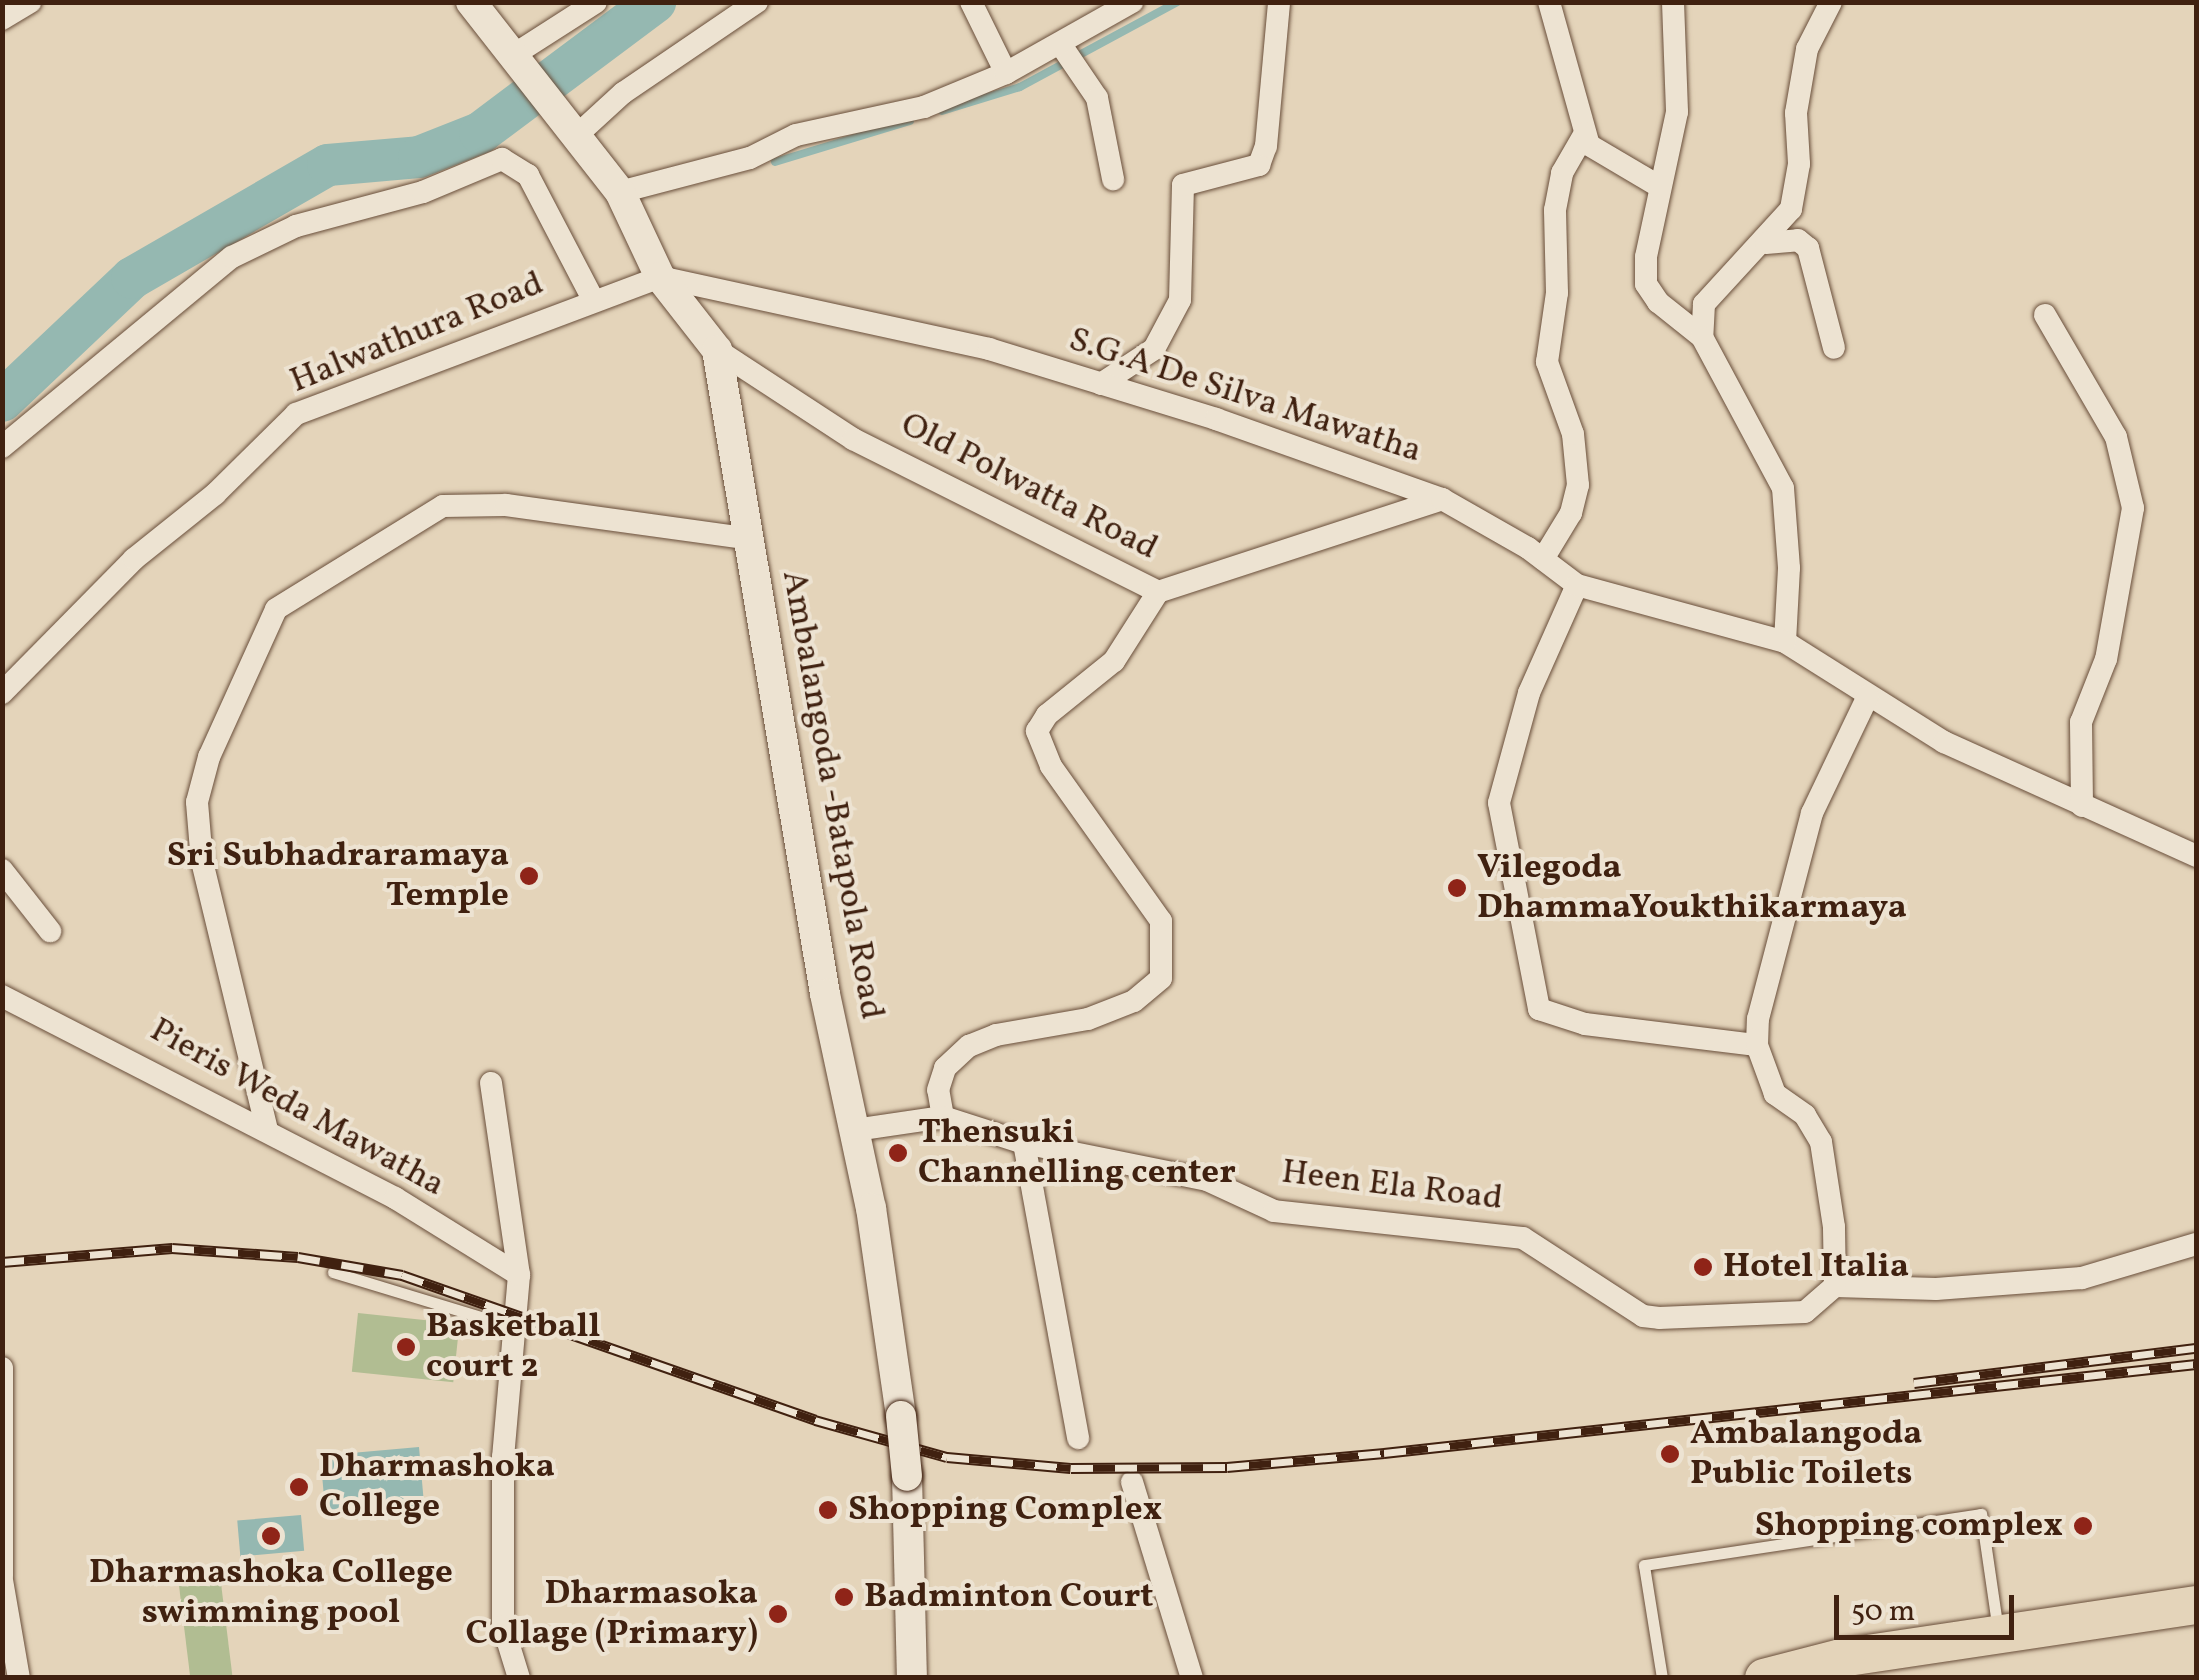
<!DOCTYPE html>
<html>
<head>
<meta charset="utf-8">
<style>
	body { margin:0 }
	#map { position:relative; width:2199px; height:1680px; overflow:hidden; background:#e4d4ba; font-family:Vollkorn,serif }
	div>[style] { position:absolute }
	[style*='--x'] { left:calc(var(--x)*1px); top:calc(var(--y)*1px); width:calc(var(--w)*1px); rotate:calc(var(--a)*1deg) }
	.green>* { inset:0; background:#b1bd92; transform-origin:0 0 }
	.water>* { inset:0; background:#95b8b1; transform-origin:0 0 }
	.stream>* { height:8px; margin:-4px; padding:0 4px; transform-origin:4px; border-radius:4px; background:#95b8b1 }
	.river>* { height:42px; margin:-21px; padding:0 21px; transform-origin:21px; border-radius:21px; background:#95b8b1 }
	.roads { filter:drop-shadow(0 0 2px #694e3a) drop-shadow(0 0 2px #694e3a) }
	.service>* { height:11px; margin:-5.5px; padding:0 5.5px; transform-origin:5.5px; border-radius:5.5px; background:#ede3d2 }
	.minor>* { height:22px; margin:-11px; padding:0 11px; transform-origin:11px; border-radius:11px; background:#ede3d2 }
	.secondary>* { height:30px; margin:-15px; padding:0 15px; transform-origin:15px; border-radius:15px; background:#ede3d2 }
	.trunk>* { height:38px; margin:-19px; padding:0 19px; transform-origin:19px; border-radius:19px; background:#e4d4ba }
	.rail>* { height:11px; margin-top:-5.5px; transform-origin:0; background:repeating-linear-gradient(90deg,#ede3d2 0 22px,#402110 0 44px); box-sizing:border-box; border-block:2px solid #402110 }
	.bridges { filter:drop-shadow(0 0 2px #402110) drop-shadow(0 0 2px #402110) }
	.secondary-bridge>* { height:30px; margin:-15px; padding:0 15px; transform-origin:15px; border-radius:15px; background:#ede3d2 }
	.dots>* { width:28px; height:28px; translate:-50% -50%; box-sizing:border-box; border:5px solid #ede3d2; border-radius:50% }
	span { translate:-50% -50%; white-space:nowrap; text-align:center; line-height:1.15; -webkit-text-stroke:8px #ede3d2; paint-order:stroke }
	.street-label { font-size:35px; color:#402110 }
	.poi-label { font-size:35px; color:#402110; font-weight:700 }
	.right { translate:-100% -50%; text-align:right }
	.left { translate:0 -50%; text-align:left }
	.frame { position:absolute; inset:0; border:5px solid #402110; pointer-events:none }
	.scale { position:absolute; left:1834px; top:1595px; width:180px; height:45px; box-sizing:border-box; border:5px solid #402110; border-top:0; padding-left:12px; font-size:30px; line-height:35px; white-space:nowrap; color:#402110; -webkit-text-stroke:8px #ede3d2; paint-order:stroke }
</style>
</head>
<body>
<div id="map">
	<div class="green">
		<i style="left:358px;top:1313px;width:102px;height:59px;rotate:6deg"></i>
		<i style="left:220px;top:1575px;width:103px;height:42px;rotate:83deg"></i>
	</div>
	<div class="water">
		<i style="left:419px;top:1447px;width:61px;height:99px;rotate:85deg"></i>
		<i style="left:301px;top:1515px;width:36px;height:64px;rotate:85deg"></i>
	</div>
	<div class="stream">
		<i style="--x:942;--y:111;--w:82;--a:-17.1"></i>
		<i style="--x:1020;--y:87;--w:179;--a:-28.4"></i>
		<i style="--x:775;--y:162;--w:141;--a:-16.9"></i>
	</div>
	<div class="river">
		<i style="--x:2;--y:401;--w:179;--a:-43.4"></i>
		<i style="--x:132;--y:278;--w:226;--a:-30"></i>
		<i style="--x:328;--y:165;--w:91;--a:-5"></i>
		<i style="--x:419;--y:157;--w:66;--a:-21.5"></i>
		<i style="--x:480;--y:133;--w:219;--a:-36.8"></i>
	</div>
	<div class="roads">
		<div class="service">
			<i style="--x:333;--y:1272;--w:192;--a:16.9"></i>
			<i style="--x:1662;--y:1678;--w:114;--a:-99.1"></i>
			<i style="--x:1644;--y:1565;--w:341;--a:-8.6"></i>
			<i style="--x:1981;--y:1514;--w:118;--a:81.7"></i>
		</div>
		<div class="minor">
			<i style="--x:971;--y:2;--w:79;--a:63.8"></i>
			<i style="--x:1549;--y:2;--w:148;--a:74.4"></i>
			<i style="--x:1589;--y:145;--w:82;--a:30.6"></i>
			<i style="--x:1673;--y:2;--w:110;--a:87.9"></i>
			<i style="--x:1677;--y:112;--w:148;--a:102.1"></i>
			<i style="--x:1646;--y:257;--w:27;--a:90"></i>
			<i style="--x:1646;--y:284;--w:22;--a:56"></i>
			<i style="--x:1658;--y:302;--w:56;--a:38.5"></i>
			<i style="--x:1831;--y:2;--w:53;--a:117.1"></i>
			<i style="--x:1807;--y:49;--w:65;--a:99.8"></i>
			<i style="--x:1796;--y:113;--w:51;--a:86.6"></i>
			<i style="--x:1799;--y:164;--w:46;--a:100.1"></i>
			<i style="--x:1791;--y:209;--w:129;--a:132.5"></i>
			<i style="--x:1704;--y:304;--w:33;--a:93"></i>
			<i style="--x:1702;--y:337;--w:171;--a:61.8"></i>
			<i style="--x:1783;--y:488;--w:80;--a:85.7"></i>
			<i style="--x:1789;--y:568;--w:74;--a:93.1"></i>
			<i style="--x:1785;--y:642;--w:188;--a:32.2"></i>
			<i style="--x:1944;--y:742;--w:277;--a:24.3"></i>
			<i style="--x:2;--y:19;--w:33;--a:-31"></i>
			<i style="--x:1061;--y:45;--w:64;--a:55.8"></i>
			<i style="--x:1097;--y:98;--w:83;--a:78.8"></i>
			<i style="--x:515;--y:54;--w:96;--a:-32.7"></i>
			<i style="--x:576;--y:136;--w:64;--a:-42.5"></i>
			<i style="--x:623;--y:93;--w:162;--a:-34.2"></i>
			<i style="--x:620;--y:192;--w:134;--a:-14.7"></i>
			<i style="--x:750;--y:158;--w:51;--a:-26.6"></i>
			<i style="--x:796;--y:135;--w:131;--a:-12.3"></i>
			<i style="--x:924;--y:107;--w:89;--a:-22.5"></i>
			<i style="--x:1006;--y:73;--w:145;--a:-29.4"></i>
			<i style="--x:1766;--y:243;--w:32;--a:-5"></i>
			<i style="--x:1798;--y:240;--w:13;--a:39"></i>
			<i style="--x:1808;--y:248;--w:103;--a:75.4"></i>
			<i style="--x:2045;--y:315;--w:141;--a:59.8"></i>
			<i style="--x:2116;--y:437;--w:73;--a:76.5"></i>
			<i style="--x:2133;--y:508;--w:153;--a:100.1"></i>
			<i style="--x:2106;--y:659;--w:68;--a:111.6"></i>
			<i style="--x:2081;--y:722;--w:84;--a:89.3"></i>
			<i style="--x:717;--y:350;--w:163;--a:33.2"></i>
			<i style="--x:853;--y:439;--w:341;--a:26.6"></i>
			<i style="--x:1158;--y:592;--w:299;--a:-18.1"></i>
			<i style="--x:1101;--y:384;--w:64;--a:-33.4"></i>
			<i style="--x:1154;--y:349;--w:55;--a:-62"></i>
			<i style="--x:1180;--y:300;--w:115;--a:-88.5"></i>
			<i style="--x:1183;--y:185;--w:79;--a:-14.7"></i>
			<i style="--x:1259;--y:165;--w:20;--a:-70"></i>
			<i style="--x:1266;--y:146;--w:145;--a:-84.8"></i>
			<i style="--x:2;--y:447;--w:298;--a:-39.6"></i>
			<i style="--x:232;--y:257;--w:71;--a:-25.8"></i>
			<i style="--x:296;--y:226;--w:131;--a:-15"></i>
			<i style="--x:423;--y:192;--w:86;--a:-22.7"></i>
			<i style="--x:502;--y:159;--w:31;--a:32"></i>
			<i style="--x:528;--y:175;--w:142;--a:62.4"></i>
			<i style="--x:1543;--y:559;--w:54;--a:-58.7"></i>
			<i style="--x:1571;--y:513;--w:29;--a:-76"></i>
			<i style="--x:1578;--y:485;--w:51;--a:-95.6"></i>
			<i style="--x:1573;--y:434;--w:77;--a:-109.9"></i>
			<i style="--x:1547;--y:362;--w:70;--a:-81.8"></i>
			<i style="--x:1557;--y:293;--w:83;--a:-91.4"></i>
			<i style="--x:1555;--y:210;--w:38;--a:-79"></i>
			<i style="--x:1562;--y:173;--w:46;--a:-60.1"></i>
			<i style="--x:1577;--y:585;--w:118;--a:114"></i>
			<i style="--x:1529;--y:693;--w:114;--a:105.3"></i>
			<i style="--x:1499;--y:803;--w:210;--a:79"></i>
			<i style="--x:1539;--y:1009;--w:48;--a:18.1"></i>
			<i style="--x:1585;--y:1024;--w:173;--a:7"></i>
			<i style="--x:2;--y:693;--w:188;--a:-45.4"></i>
			<i style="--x:134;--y:559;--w:104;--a:-38.7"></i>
			<i style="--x:215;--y:494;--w:114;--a:-44.6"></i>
			<i style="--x:296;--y:414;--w:389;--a:-20.6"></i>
			<i style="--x:660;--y:277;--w:337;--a:12.3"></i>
			<i style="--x:989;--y:349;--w:238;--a:17.1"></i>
			<i style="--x:1216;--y:419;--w:240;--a:19.5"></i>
			<i style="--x:1442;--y:499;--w:99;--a:29.7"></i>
			<i style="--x:1528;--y:548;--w:61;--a:37.1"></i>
			<i style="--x:1577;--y:585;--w:216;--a:15.3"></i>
			<i style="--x:2;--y:870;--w:78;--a:51.8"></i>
			<i style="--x:2;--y:996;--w:442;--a:27.2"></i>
			<i style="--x:395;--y:1198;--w:146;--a:31.8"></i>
			<i style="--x:519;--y:1275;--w:183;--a:95"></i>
			<i style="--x:503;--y:1457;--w:169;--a:90"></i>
			<i style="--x:503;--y:1626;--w:54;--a:72.9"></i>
			<i style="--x:491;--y:1083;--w:194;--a:81.7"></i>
			<i style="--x:943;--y:1117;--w:27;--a:-100"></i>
			<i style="--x:938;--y:1090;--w:23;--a:-72"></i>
			<i style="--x:945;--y:1068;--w:33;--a:-43"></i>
			<i style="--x:969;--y:1046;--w:29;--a:-22"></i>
			<i style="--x:996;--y:1035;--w:93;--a:-9.9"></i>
			<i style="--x:1088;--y:1019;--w:49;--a:-21.4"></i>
			<i style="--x:1134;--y:1001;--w:35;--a:-40"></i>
			<i style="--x:1161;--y:978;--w:57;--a:-90"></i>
			<i style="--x:1161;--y:921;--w:190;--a:-125.4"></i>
			<i style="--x:1051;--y:766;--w:38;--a:-112"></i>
			<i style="--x:1037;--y:731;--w:19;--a:-58"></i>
			<i style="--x:1047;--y:715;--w:86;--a:-38.9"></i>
			<i style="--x:1114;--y:661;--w:82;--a:-57.5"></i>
			<i style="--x:267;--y:1130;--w:276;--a:-103.6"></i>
			<i style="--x:202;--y:862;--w:60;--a:-94.8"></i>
			<i style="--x:197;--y:802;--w:47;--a:-75.1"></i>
			<i style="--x:209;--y:757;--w:162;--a:-65.6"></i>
			<i style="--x:276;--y:609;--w:196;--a:-31.7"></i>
			<i style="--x:443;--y:506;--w:63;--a:-0.9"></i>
			<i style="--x:506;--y:505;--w:247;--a:7.9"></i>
			<i style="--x:855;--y:1130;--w:89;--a:-8.4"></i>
			<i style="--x:943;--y:1117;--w:85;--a:17.8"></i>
			<i style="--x:1024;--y:1143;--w:187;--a:11.4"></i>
			<i style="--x:1207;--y:1180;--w:74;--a:24.8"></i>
			<i style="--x:1274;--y:1211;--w:250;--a:6.2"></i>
			<i style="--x:1523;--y:1238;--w:143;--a:33"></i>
			<i style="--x:1643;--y:1316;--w:16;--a:7"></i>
			<i style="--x:1659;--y:1318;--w:146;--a:-2.4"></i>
			<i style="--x:1805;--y:1312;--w:40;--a:-41"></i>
			<i style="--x:1835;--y:1286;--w:101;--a:1.7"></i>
			<i style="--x:1936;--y:1289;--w:146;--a:-4.3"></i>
			<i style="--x:2082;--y:1278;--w:119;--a:-16.6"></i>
			<i style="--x:1024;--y:1143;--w:300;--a:79.6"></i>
			<i style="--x:1835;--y:1286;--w:59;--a:-91"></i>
			<i style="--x:1834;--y:1227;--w:86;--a:-98.7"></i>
			<i style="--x:1821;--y:1142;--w:31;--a:-121"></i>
			<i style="--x:1805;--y:1115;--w:37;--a:-145"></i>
			<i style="--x:1775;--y:1094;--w:52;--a:-110.2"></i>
			<i style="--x:1757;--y:1045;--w:26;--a:-88"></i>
			<i style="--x:1758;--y:1019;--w:213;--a:-75.3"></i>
			<i style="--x:1812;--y:813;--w:130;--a:-64.4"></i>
			<i style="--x:2;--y:1368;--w:208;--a:90"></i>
			<i style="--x:1132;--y:1482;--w:205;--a:73"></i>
			<i style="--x:2;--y:1580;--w:99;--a:80.2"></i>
		</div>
		<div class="secondary">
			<i style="--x:471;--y:2;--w:241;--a:51.9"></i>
			<i style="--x:620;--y:192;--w:94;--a:64.8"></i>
			<i style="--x:660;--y:277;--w:93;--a:52"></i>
			<i style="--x:717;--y:350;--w:653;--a:80.48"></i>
			<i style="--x:825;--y:994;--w:219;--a:77.9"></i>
			<i style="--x:871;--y:1208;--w:210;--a:81.8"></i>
			<i style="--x:907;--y:1476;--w:202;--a:88.6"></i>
		</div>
		<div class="trunk">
			<i style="--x:1764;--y:1678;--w:80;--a:-14.6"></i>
			<i style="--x:1841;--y:1658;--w:359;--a:-8.5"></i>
		</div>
	</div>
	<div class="rail">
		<i style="--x:2;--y:1262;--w:171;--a:-4.7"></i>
		<i style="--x:172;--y:1248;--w:126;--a:4.1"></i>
		<i style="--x:298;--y:1257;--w:106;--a:9.8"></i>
		<i style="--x:402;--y:1275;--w:438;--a:19.3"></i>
		<i style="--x:815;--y:1420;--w:137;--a:15.7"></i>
		<i style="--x:947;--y:1457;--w:124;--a:5.1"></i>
		<i style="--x:1071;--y:1468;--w:156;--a:-0.4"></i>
		<i style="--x:1227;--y:1467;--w:158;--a:-5.1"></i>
		<i style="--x:1384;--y:1453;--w:817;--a:-6.25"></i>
		<i style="--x:1914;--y:1383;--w:284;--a:-7.1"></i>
	</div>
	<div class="bridges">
		<div class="secondary-bridge">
			<i style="--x:901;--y:1416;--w:60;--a:84.3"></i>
		</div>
	</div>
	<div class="dots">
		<i style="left:529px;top:876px;background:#8f2418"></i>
		<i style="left:1457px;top:888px;background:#8f2418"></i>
		<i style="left:898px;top:1153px;background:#8f2418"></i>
		<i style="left:1703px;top:1267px;background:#8f2418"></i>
		<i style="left:406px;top:1347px;background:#8f2418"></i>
		<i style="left:1670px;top:1454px;background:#8f2418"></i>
		<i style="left:299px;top:1487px;background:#8f2418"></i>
		<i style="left:828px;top:1510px;background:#8f2418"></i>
		<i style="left:2083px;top:1526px;background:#8f2418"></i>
		<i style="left:271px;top:1536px;background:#8f2418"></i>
		<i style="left:844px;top:1597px;background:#8f2418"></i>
		<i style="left:778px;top:1614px;background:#8f2418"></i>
	</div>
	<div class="street-label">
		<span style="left:417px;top:333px;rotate:-22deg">Halwathura Road</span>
		<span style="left:1245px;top:396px;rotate:18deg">S.G.A De Silva Mawatha</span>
		<span style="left:1029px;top:487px;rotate:27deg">Old Polwatta Road</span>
		<span style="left:832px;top:795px;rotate:80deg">Ambalangoda -Batapola Road</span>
		<span style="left:297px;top:1108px;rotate:29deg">Pieris Weda Mawatha</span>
		<span style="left:1392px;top:1186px;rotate:7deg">Heen Ela Road</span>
	</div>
	<div class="poi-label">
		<span class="right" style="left:509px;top:876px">Sri Subhadraramaya<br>Temple</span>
		<span class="left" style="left:1477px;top:888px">Vilegoda<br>DhammaYoukthikarmaya</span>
		<span class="left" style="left:918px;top:1153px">Thensuki<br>Channelling center</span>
		<span class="left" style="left:1723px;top:1267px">Hotel Italia</span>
		<span class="left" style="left:426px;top:1347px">Basketball<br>court 2</span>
		<span class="left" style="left:1690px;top:1454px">Ambalangoda<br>Public Toilets</span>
		<span class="left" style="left:319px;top:1487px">Dharmashoka<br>College</span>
		<span class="left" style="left:848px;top:1510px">Shopping Complex</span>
		<span class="right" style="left:2063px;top:1526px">Shopping complex</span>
		<span style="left:271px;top:1593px">Dharmashoka College<br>swimming pool</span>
		<span class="right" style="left:758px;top:1614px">Dharmasoka<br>Collage (Primary)</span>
		<span class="left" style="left:864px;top:1597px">Badminton Court</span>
	</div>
	<div class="frame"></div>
	<div class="scale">50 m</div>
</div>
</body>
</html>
